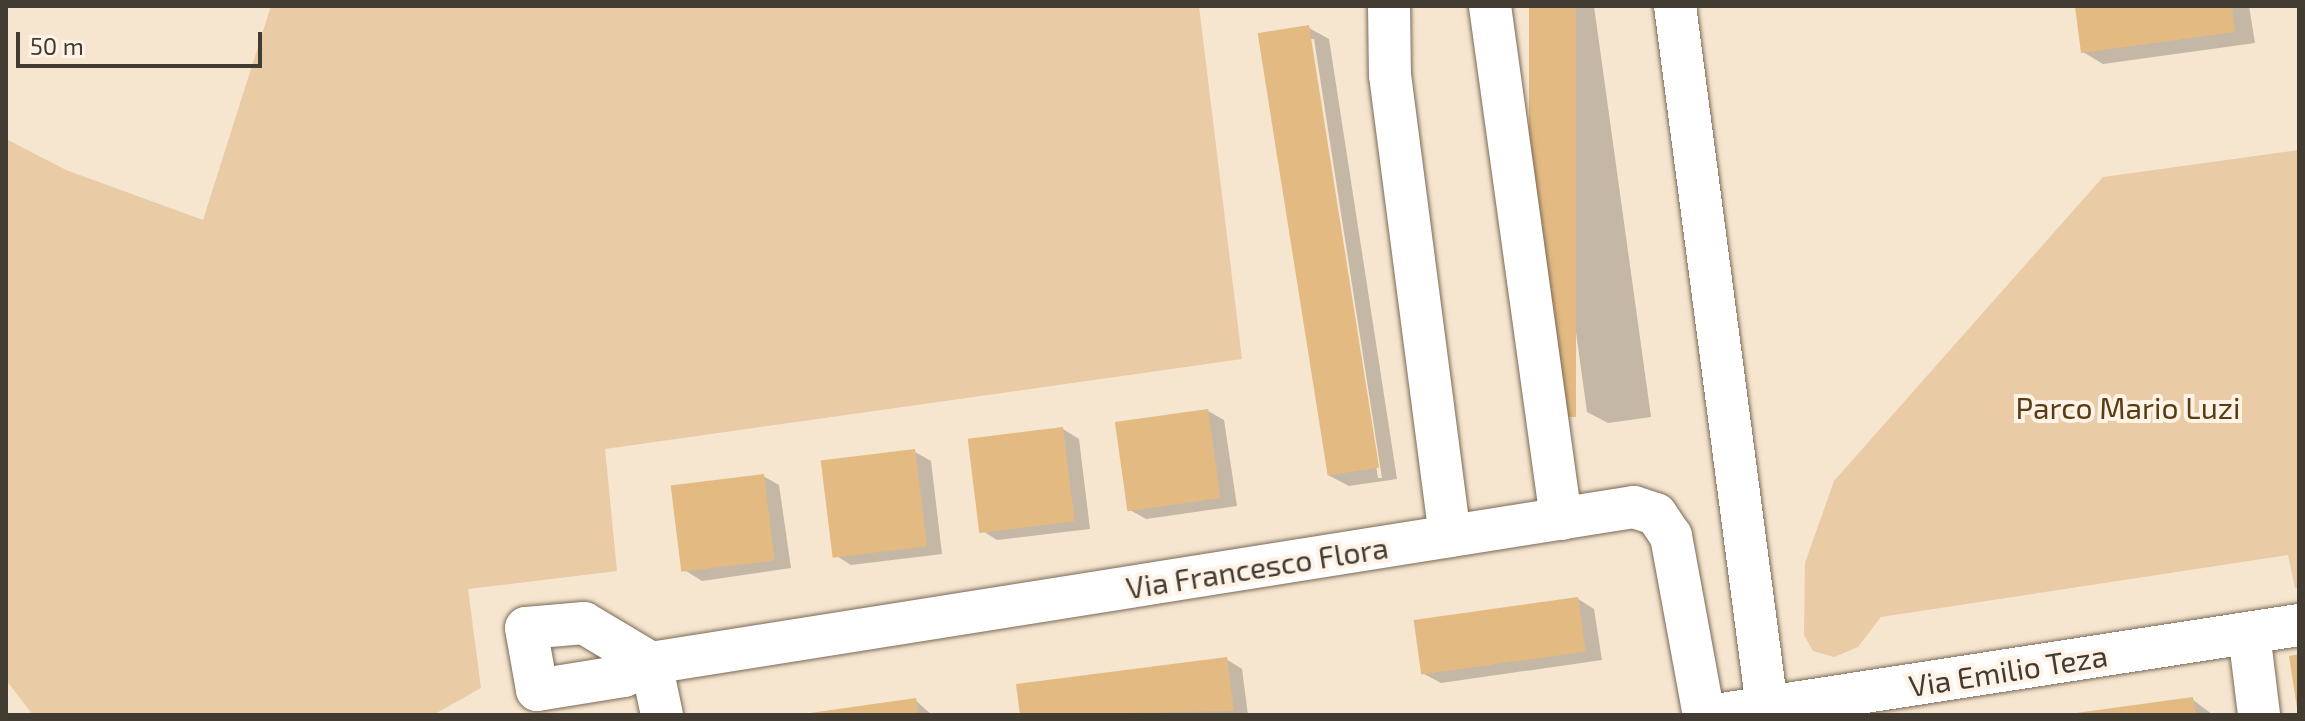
<!DOCTYPE html>
<html>
<head>
<meta charset="utf-8">
<style>
	body { margin:0 }
	#map { position:relative; width:2305px; height:721px; overflow:hidden; background:#f6e5cf; font-family:"Exo 2",sans-serif }
	div>[style] { position:absolute }
	[style*='--x'] { left:calc(var(--x)*1px); top:calc(var(--y)*1px); width:calc(var(--w)*1px); rotate:calc(var(--a)*1deg) }
	.green>* { inset:0; background:#e9cba6 }
	.shadow>* { inset:0; background:#0003 }
	.building>* { inset:0; background:#e4ba83; transform-origin:0 0 }
	.roads { filter:drop-shadow(0 0 2px #796956) drop-shadow(0 0 2px #796956) }
	.minor>* { height:42px; margin:-21px; padding:0 21px; transform-origin:21px; border-radius:21px; background:#fff }
	span { translate:-50% -50%; white-space:nowrap; text-align:center; line-height:1.15; -webkit-text-stroke:8px #fef3e6; paint-order:stroke }
	.park-label { font-size:30px; color:#593d12 }
	.street-label { font-size:30px; color:#413b32 }
	.frame { position:absolute; inset:0; border:8px solid #413b32; pointer-events:none }
	.scale { position:absolute; left:16px; top:32px; width:246px; height:36px; box-sizing:border-box; border:4px solid #413b32; border-top:0; padding-left:10px; font-size:24px; line-height:28px; white-space:nowrap; color:#413b32; -webkit-text-stroke:6px #fef3e6; paint-order:stroke }
</style>
</head>
<body>
<div id="map">
	<div class="green">
		<i style="clip-path:polygon(271px 6px,1199px 6px,1242px 359px,605px 449px,617px 571px,468px 589px,481px 688px,433px 715px,33px 715px,6px 680px,6px 139px,66px 170px,203px 220px)"></i>
		<i style="clip-path:polygon(2299px 150px,2299px 588px,2295px 588px,2288px 555px,1881px 617px,1858px 647px,1834px 657px,1813px 651px,1804px 635px,1805px 563px,1834px 481px,2103px 177px)"></i>
	</div>
	<div class="shadow">
		<i style="clip-path:polygon(1531px 6px,1594px 6px,1651px 417px,1608px 423px,1587px 412px)"></i>
		<i style="clip-path:polygon(2077px 6px,2249px 6px,2255px 43px,2103px 64px,2083px 52px)"></i>
		<i style="clip-path:polygon(evenodd,1309px 28px,1329px 39px,1397px 479px,1349px 486px,1328px 475px,1261px 35px,1309px 28px,1310px 39px,1314px 39px,1382px 478px,1378px 478px,1310px 39px)"></i>
		<i style="clip-path:polygon(1208px 411px,1224px 420px,1237px 506px,1146px 519px,1130px 510px)"></i>
		<i style="clip-path:polygon(1063px 429px,1079px 439px,1090px 529px,997px 540px,981px 530px)"></i>
		<i style="clip-path:polygon(915px 452px,931px 461px,942px 554px,851px 565px,835px 555px)"></i>
		<i style="clip-path:polygon(763px 476px,779px 485px,791px 568px,702px 581px,686px 571px)"></i>
		<i style="clip-path:polygon(1578px 599px,1594px 609px,1602px 660px,1441px 683px,1424px 674px)"></i>
		<i style="clip-path:polygon(1226px 659px,1242px 669px,1248px 715px,1022px 715px,1018px 686px)"></i>
		<i style="clip-path:polygon(2192px 699px,2213px 715px,2077px 715px)"></i>
		<i style="clip-path:polygon(915px 700px,932px 715px,812px 715px)"></i>
	</div>
	<div class="building">
		<i style="left:1529px;top:6px;width:47px;height:411px"></i>
		<i style="clip-path:polygon(2075px 6px,2232px 6px,2235px 32px,2081px 53px)"></i>
		<i style="left:1309px;top:25px;width:448px;height:52px;rotate:81deg"></i>
		<i style="left:1208px;top:409px;width:90px;height:94px;rotate:82deg"></i>
		<i style="left:1063px;top:427px;width:95px;height:96px;rotate:83deg"></i>
		<i style="left:915px;top:449px;width:98px;height:95px;rotate:83deg"></i>
		<i style="left:764px;top:474px;width:87px;height:94px;rotate:83deg"></i>
		<i style="left:1578px;top:597px;width:55px;height:166px;rotate:82deg"></i>
		<i style="clip-path:polygon(2299px 654px,2299px 708px,2297px 708px,2289px 656px)"></i>
		<i style="clip-path:polygon(1227px 657px,1234px 711px,1020px 715px,1016px 684px)"></i>
		<i style="clip-path:polygon(2193px 697px,2196px 715px,2076px 715px,2076px 713px)"></i>
		<i style="clip-path:polygon(916px 698px,918px 715px,811px 715px,810px 713px)"></i>
	</div>
	<div class="roads">
		<div class="minor">
			<i style="--x:1389;--y:6;--w:69;--a:89.2"></i>
			<i style="--x:1390;--y:75;--w:465;--a:82.6"></i>
			<i style="--x:1490;--y:6;--w:518;--a:82.12"></i>
			<i style="--x:1675;--y:6;--w:707;--a:82.52"></i>
			<i style="--x:2249;--y:633;--w:83;--a:83"></i>
			<i style="--x:662;--y:715;--w:53;--a:-101.9"></i>
			<i style="--x:651;--y:663;--w:78;--a:-149.2"></i>
			<i style="--x:584;--y:623;--w:58;--a:175.1"></i>
			<i style="--x:526;--y:628;--w:63;--a:79.9"></i>
			<i style="--x:537;--y:690;--w:88;--a:-9.1"></i>
			<i style="--x:624;--y:676;--w:30;--a:-26"></i>
			<i style="--x:651;--y:663;--w:995;--a:-9.02"></i>
			<i style="--x:1634;--y:507;--w:23;--a:18"></i>
			<i style="--x:1656;--y:514;--w:27;--a:56"></i>
			<i style="--x:1671;--y:536;--w:182;--a:79.6"></i>
			<i style="--x:1716;--y:715;--w:590;--a:-8.78"></i>
		</div>
	</div>
	<div class="park-label">
		<span style="left:2128px;top:407px">Parco Mario Luzi</span>
	</div>
	<div class="street-label">
		<span style="left:1257px;top:567px;rotate:-9deg">Via Francesco Flora</span>
		<span style="left:2008px;top:670px;rotate:-9deg">Via Emilio Teza</span>
	</div>
	<div class="frame"></div>
	<div class="scale">50 m</div>
</div>
</body>
</html>
